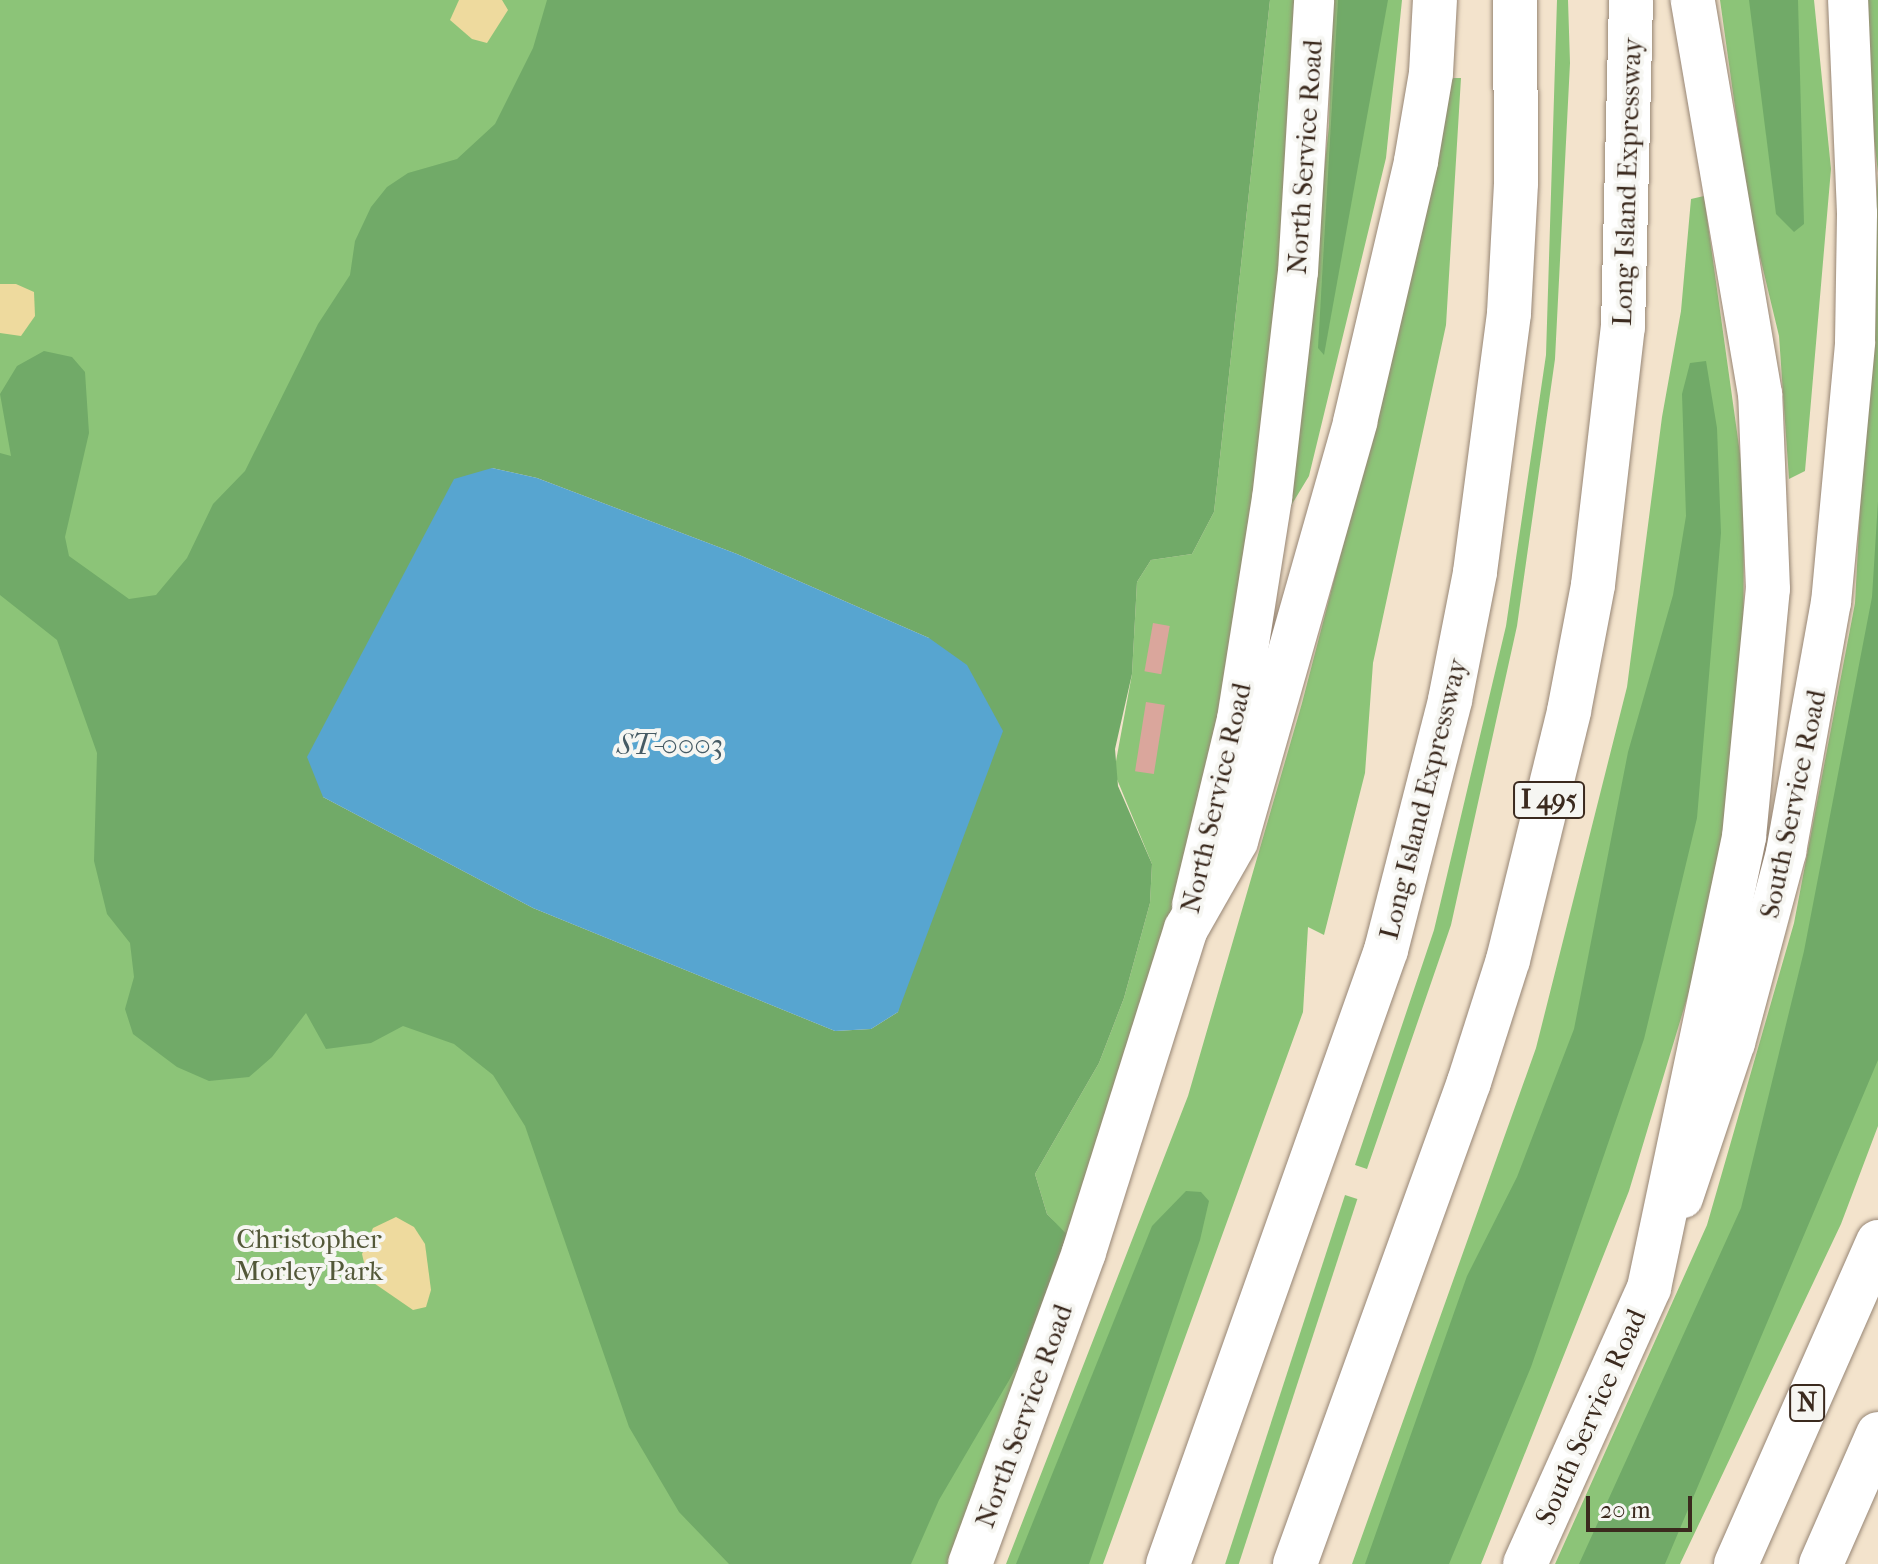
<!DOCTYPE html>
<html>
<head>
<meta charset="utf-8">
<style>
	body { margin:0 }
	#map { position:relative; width:1878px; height:1564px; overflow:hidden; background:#f3e3cc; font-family:"IM FELL French Canon",serif }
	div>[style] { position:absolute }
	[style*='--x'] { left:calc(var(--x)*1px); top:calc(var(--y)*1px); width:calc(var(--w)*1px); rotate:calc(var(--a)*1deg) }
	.green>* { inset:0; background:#8cc478; transform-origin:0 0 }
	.forest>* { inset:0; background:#71aa68 }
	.sand>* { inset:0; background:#eeda9e }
	.water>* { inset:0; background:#57a5d0 }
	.building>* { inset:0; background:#daa69c; transform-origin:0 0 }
	.roads { filter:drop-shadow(0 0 2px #978675) drop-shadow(0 0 2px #978675) }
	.secondary>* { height:40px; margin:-20px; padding:0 20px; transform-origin:20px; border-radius:20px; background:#fff }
	.primary>* { height:44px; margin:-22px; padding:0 22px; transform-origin:22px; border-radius:22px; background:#fff }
	.motorway>* { height:44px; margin:-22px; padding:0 22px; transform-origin:22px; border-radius:22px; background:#fff }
	span { translate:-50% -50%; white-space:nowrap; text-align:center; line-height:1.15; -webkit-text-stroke:8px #f6f6f2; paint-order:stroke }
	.shield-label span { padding:2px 6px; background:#f6f6f2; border:2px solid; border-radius:6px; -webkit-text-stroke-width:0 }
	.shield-label { font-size:26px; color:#3b2a1e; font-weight:700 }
	.street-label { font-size:28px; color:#3b2a1e }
	.park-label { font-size:28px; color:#535839 }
	.water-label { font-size:30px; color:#465b65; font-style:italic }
	.scale { position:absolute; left:1586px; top:1496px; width:106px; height:36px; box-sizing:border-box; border:4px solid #3b2a1e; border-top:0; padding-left:10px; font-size:24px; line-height:28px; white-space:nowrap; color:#3b2a1e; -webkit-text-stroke:6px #f6f6f2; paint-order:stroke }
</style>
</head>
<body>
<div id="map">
	<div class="green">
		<i style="clip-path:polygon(0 0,603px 0,509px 182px,422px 191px,131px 843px,1082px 1252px,1047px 1214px,1035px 1174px,1099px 1063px,1124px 998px,1150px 903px,1152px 864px,1114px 772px,1132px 674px,1137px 582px,1151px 560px,1192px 554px,1214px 512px,1270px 0,1307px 0,1301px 183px,1283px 370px,1232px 722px,1179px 933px,1084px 1252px,968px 1564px,0 1564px)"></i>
		<i style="clip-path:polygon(1332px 0,1402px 0,1386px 158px,1309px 476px,1286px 514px,1329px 126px)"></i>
		<i style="clip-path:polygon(1557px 0,1568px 0,1570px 63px,1555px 359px,1517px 626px,1451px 925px,1367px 1169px,1355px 1165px,1434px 930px,1506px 626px,1546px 355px)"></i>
		<i style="clip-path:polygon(1720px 0,1814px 0,1831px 169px,1805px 471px,1789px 479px,1779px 336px,1750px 215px)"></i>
		<i style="clip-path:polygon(1858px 0,1878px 0,1878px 1126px,1841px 1224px,1680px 1564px,1555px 1564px,1707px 1225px,1794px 923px,1855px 603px,1878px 173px)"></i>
		<i style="clip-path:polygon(1448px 78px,1461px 78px,1446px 325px,1373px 663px,1365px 773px,1324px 935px,1308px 927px,1303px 1012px,1103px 1564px,1006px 1564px,1188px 1096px,1302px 703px,1384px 388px)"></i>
		<i style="clip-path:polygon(1704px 196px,1744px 482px,1743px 745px,1700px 955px,1629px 1191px,1481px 1564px,1352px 1564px,1536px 1048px,1627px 687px,1662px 417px,1681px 311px,1691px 199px)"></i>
		<i style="left:1345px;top:1195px;width:13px;height:391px;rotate:18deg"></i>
	</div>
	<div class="forest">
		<i style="clip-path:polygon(evenodd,547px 0,1270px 0,1214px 512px,1192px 554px,1151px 560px,1137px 582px,1132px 674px,1115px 749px,1118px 786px,1152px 864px,1150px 903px,1124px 998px,1099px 1063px,1035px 1174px,1047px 1214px,1084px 1252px,939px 1500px,911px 1564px,729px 1564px,679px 1512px,629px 1427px,525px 1126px,493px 1075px,454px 1044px,403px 1026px,371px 1043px,326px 1049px,306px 1013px,272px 1057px,249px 1077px,209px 1081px,177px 1067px,133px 1034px,125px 1009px,134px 977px,130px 943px,107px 914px,94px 861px,97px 753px,57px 640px,0 595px,0 453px,11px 456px,0 394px,17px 366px,44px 351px,72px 357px,85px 372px,89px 433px,65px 537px,69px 556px,129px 599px,156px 595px,187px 558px,213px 504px,245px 471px,318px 324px,350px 275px,355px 241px,371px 207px,387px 187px,408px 173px,457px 159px,495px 124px,533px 48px,547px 0,492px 468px,537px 478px,737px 554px,929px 638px,898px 1012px,871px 1029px,835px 1031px,533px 908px,323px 797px,492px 468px)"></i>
		<i style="clip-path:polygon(1338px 0,1388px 0,1324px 355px,1318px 348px)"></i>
		<i style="clip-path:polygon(1749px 0,1798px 0,1804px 224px,1794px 232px,1776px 214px)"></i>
		<i style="clip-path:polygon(1706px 361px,1717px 428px,1721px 533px,1697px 818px,1644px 1039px,1531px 1367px,1449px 1564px,1365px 1564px,1467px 1276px,1517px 1177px,1574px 1029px,1628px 752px,1673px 595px,1686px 516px,1682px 394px,1690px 363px)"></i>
		<i style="clip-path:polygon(1878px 501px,1878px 1060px,1665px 1564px,1579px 1564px,1741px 1208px,1804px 951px,1872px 597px)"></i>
		<i style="clip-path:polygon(1186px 1191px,1201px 1192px,1209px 1201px,1200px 1240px,1089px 1564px,1016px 1564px,1152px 1226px)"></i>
	</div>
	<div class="sand">
		<i style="clip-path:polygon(459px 0,502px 0,508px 10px,487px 43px,472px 39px,450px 20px)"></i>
		<i style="clip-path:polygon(0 284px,16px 284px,34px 292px,35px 316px,21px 336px,0 333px)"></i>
		<i style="clip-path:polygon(396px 1217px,414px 1227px,425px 1244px,431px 1290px,426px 1307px,413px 1310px,368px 1279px,362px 1254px,373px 1228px)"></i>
	</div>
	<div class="water">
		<i style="clip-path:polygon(492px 468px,537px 478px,737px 554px,929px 638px,967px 665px,1003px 731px,898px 1012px,871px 1029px,835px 1031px,533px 908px,323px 797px,307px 757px,454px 479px)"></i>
	</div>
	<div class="building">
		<i style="left:1153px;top:623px;width:17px;height:49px;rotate:10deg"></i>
		<i style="left:1146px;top:702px;width:19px;height:70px;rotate:9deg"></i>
	</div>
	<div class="roads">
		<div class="secondary">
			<i style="--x:1192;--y:905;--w:191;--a:-76.4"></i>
			<i style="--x:1237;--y:719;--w:223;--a:-81"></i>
			<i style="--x:1272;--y:499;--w:228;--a:-83.5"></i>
			<i style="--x:1298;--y:272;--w:272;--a:-86.6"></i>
			<i style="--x:1683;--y:1198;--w:163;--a:-71.5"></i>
			<i style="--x:1735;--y:1043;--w:198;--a:-75"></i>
			<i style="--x:1786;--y:852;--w:253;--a:-79.8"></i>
			<i style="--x:1831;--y:603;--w:262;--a:-84.7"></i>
			<i style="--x:1855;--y:342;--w:129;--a:-89.1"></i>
			<i style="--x:1857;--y:213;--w:213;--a:-92.4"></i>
		</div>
		<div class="primary">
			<i style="--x:970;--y:1564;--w:332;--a:-69.9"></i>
			<i style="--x:1084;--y:1252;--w:339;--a:-72.5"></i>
			<i style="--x:1525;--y:1564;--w:303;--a:-65.8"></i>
		</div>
		<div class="motorway">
			<i style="--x:1186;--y:929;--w:101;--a:-60.4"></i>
			<i style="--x:1236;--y:841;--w:436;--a:-74.1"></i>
			<i style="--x:1355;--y:422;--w:268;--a:-76.8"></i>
			<i style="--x:1416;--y:161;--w:89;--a:-80.3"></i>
			<i style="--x:1431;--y:73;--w:73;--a:-86.9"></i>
			<i style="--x:1649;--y:1288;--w:461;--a:-78.1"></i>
			<i style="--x:1744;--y:837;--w:249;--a:-84.5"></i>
			<i style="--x:1768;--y:589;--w:195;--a:-92.3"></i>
			<i style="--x:1760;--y:394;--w:400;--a:-99.7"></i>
			<i style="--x:1168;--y:1564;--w:652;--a:-70.45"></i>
			<i style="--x:1386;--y:950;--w:258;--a:-75.6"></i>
			<i style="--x:1450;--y:700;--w:130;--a:-78.9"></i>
			<i style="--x:1475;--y:572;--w:261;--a:-82.5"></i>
			<i style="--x:1509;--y:313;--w:130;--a:-86.9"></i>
			<i style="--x:1516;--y:183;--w:183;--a:-90.3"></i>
			<i style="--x:1295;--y:1564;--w:512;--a:-70.15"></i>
			<i style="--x:1469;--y:1082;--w:128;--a:-72.3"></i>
			<i style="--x:1508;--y:960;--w:256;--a:-76.2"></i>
			<i style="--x:1569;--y:711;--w:128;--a:-79.2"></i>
			<i style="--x:1593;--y:585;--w:260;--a:-83.4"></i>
			<i style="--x:1623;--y:327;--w:327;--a:-88.6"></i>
			<i style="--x:1736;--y:1564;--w:352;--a:-66.2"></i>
			<i style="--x:1821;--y:1564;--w:142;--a:-66.3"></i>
		</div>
	</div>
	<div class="shield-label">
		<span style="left:1549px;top:800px">I 495</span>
		<span style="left:1807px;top:1403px">N</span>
	</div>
	<div class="street-label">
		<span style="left:1305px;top:157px;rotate:-86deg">North Service Road</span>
		<span style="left:1627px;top:182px;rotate:-88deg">Long Island Expressway</span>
		<span style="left:1216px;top:798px;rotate:-77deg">North Service Road</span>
		<span style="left:1423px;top:799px;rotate:-76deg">Long Island Expressway</span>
		<span style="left:1793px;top:804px;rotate:-78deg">South Service Road</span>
		<span style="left:1024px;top:1416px;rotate:-70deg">North Service Road</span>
		<span style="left:1591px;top:1417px;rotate:-66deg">South Service Road</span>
	</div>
	<div class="park-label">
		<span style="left:309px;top:1255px">Christopher<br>Morley Park</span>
	</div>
	<div class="water-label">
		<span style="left:670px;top:745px">ST-0003</span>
	</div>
	<div class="scale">20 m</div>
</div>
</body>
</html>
